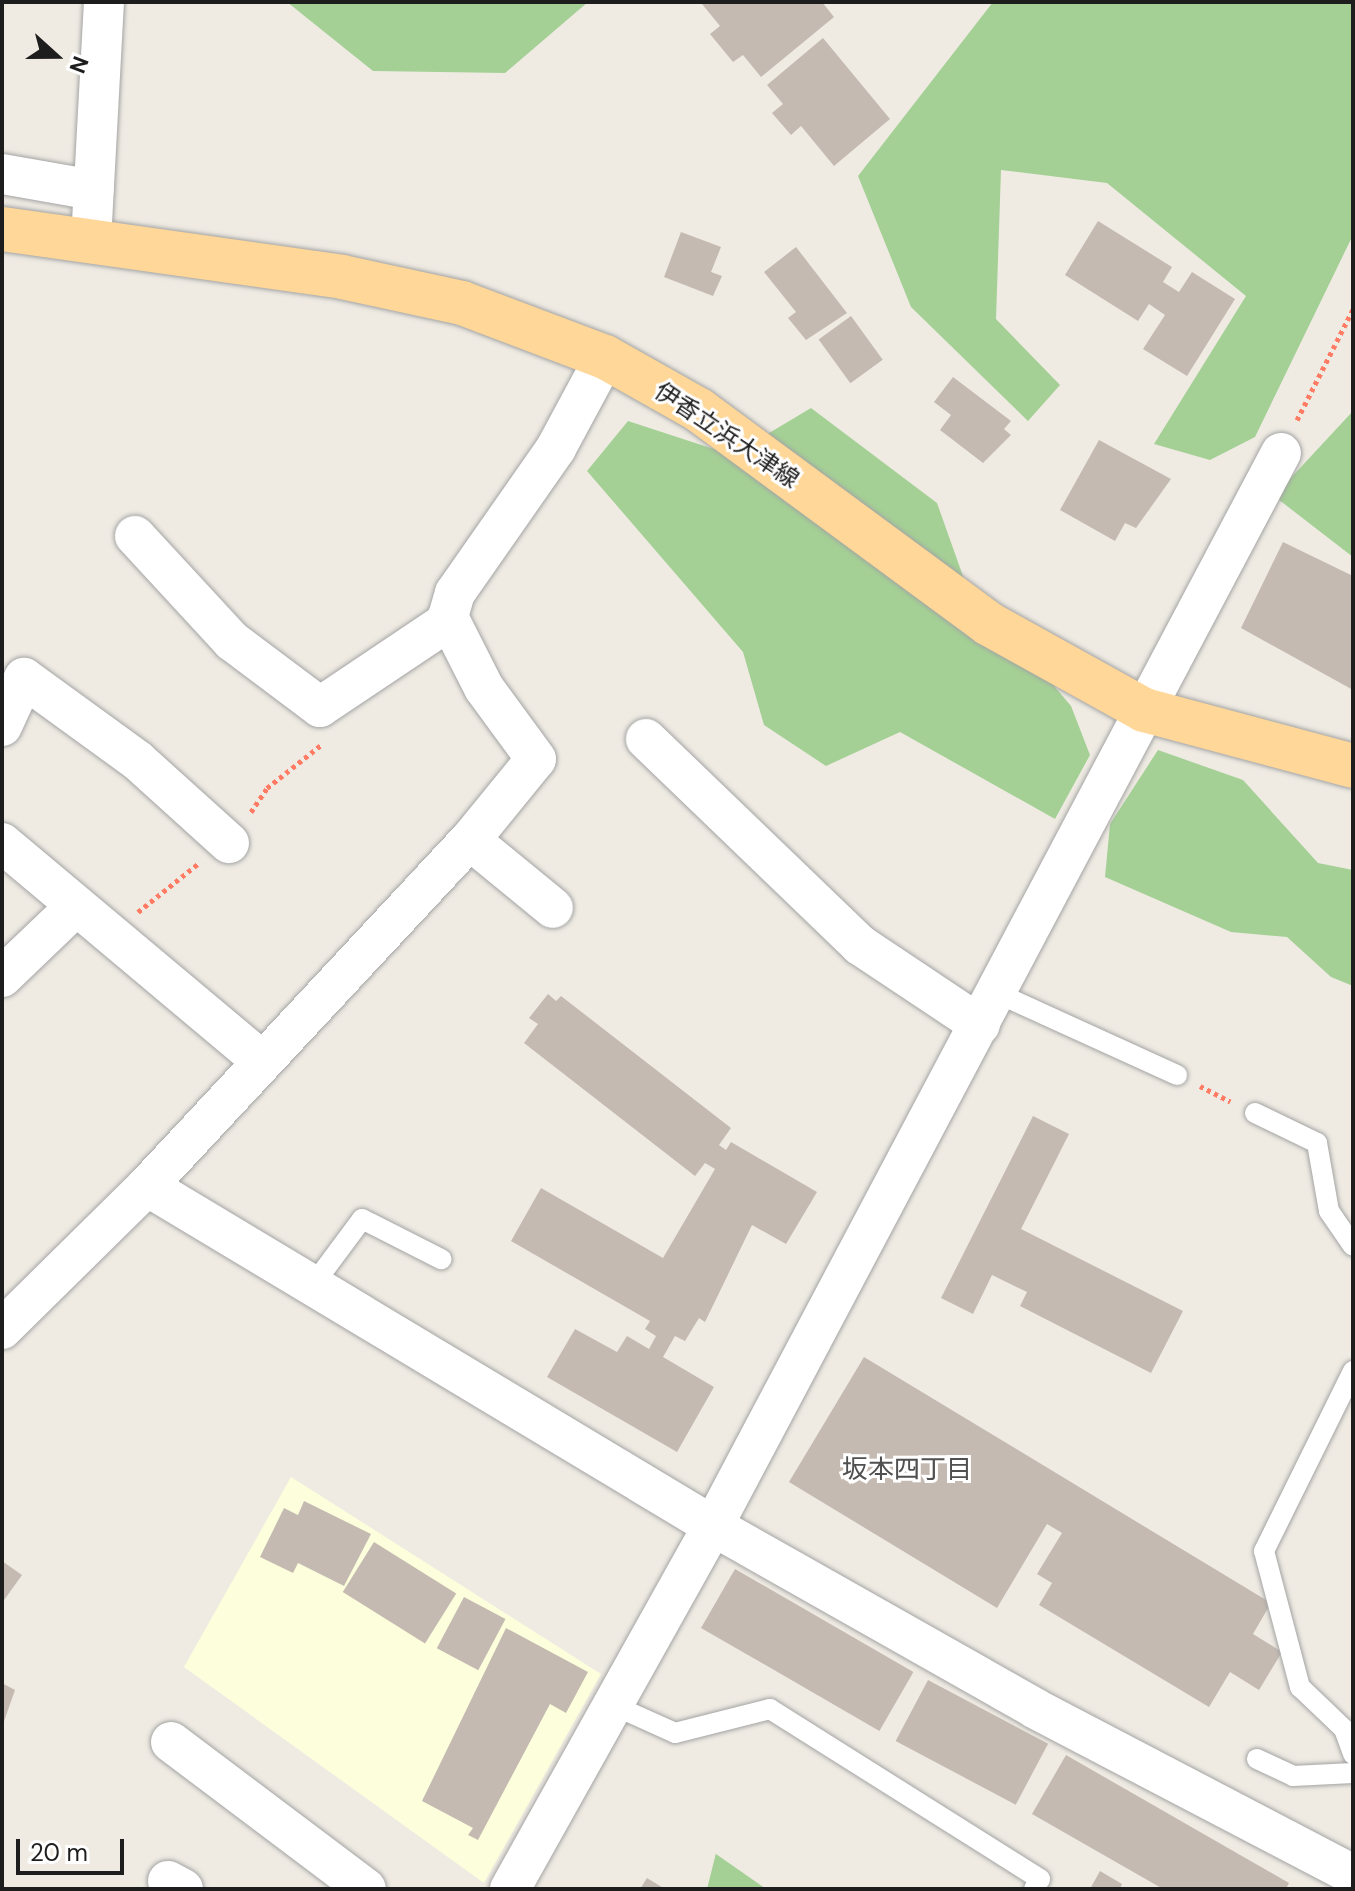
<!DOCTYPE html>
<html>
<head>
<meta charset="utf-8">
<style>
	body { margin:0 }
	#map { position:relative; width:1355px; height:1891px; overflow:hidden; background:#efebe3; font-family:"DM Sans","Noto Sans JP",sans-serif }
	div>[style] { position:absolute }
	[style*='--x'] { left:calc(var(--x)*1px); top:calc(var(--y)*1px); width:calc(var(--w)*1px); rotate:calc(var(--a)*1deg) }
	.education>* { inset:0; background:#fdffdc }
	.forest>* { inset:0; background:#a4d095 }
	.building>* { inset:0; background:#c4bab2; transform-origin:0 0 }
	.path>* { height:5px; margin-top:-2.5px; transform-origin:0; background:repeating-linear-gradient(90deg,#ff7b64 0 4px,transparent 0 8px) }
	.roads { filter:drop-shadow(0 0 2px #a4a4a4) drop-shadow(0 0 2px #a4a4a4) }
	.lane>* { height:20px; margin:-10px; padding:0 10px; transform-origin:10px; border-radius:10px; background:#fff }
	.street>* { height:40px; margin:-20px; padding:0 20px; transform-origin:20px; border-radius:20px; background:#fff }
	.primary>* { height:44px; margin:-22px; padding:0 22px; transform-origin:22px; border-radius:22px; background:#ffd798 }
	span { translate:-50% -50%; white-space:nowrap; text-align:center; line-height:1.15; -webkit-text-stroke:6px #fff; paint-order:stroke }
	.street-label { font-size:24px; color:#1d1d1d }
	.neighbourhood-label { font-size:26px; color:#505050 }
	.frame { position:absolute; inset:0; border:4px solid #1d1d1d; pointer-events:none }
	.north { position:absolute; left:16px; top:16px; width:80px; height:80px; -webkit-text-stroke:6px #fff; paint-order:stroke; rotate:111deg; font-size:22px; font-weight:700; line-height:32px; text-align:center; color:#1d1d1d }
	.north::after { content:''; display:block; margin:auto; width:28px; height:36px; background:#1d1d1d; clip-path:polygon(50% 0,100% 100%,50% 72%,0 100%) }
	.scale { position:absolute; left:16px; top:1839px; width:108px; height:36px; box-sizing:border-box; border:4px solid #1d1d1d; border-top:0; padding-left:10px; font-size:24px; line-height:28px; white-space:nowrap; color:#1d1d1d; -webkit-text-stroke:6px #fff; paint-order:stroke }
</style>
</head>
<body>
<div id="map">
	<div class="education">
		<i style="clip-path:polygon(291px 1477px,601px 1674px,484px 1883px,184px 1667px)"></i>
	</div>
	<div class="forest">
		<i style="clip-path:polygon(287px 2px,588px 2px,505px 73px,373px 71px)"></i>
		<i style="clip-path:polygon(993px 2px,1353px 2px,1353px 235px,1255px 437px,1210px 460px,1154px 444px,1246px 296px,1107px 183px,1001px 170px,996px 319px,1060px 385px,1028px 421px,911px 307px,858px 176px)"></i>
		<i style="clip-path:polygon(811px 408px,937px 503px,964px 579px,1071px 706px,1090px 755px,1055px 819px,900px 732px,826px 766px,764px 725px,743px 652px,587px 471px,628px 421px,732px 455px)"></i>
		<i style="clip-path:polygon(1353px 411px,1353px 557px,1274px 496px)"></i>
		<i style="clip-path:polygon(1158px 750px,1243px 780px,1318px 863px,1353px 870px,1353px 986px,1331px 977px,1287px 937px,1231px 932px,1105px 877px,1110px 824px)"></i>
		<i style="clip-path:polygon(716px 1853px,716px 1854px,766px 1889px,707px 1889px)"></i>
	</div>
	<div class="building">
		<i style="clip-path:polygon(822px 2px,834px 17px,761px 77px,743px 55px,733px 62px,710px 34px,720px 26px,702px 4px)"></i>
		<i style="clip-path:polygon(823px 38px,890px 119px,834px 166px,801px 126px,791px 135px,772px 113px,783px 104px,767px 85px)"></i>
		<i style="clip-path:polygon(1098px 221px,1172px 267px,1163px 282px,1179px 292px,1192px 272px,1235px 299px,1187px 376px,1143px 349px,1165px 315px,1149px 304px,1138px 321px,1065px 275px)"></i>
		<i style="clip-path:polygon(681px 232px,721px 247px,711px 272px,722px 276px,713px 296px,664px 277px)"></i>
		<i style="clip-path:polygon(796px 247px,847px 313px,806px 340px,788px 318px,796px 312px,764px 272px)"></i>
		<i style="left:851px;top:316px;width:54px;height:40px;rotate:54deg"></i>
		<i style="clip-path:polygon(953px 377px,1011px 421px,1004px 429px,1011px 435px,983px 463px,940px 430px,951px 415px,934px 402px)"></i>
		<i style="clip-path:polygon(1099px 440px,1171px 479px,1136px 528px,1125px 523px,1115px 541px,1060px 510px)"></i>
		<i style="clip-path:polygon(1283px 542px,1353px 576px,1353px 690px,1241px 628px)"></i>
		<i style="clip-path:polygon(548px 994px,556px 1001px,561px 996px,731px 1128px,719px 1145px,726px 1150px,731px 1142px,817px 1192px,786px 1244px,752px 1225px,705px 1322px,699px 1318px,685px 1341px,675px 1336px,663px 1357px,714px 1387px,677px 1452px,547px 1377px,575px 1329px,617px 1352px,627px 1336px,649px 1349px,656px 1336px,645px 1329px,650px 1321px,511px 1241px,541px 1188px,663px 1258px,715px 1169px,705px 1163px,695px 1176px,524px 1043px,538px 1024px,529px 1018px)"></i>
		<i style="clip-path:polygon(1033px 1116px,1069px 1134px,1021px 1229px,1183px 1311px,1151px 1373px,1020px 1306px,1027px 1292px,992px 1275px,973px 1314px,941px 1298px)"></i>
		<i style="clip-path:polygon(864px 1357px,1271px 1603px,1253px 1634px,1282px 1652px,1259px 1690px,1230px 1672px,1209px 1707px,1039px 1605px,1052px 1583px,1037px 1574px,1062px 1533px,1047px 1524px,997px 1608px,789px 1482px)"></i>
		<i style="clip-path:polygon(304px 1501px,371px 1534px,344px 1586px,298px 1563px,293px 1573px,260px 1557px,284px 1508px,298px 1515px)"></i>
		<i style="left:374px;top:1542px;width:97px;height:59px;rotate:32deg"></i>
		<i style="clip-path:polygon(2px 1561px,22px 1575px,2px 1603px)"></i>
		<i style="left:735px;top:1569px;width:206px;height:68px;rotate:30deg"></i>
		<i style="left:464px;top:1597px;width:47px;height:58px;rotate:28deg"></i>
		<i style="clip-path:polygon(506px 1628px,588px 1672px,566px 1713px,550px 1704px,478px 1840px,468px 1835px,473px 1828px,422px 1801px)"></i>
		<i style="left:928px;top:1680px;width:136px;height:69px;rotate:28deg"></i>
		<i style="clip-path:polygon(2px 1683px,15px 1690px,2px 1727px)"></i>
		<i style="clip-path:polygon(1066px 1755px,1289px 1883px,1286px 1889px,1163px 1889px,1032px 1814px)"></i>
		<i style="clip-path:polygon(1100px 1871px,1122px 1884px,1120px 1889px,1090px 1889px)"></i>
		<i style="clip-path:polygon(647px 1878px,665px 1889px,640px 1889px)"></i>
	</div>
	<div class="path">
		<i style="--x:1297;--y:420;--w:124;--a:-63.2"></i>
		<i style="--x:251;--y:812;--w:29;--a:-56"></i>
		<i style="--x:267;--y:788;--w:69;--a:-38.5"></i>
		<i style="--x:138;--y:912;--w:78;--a:-38.8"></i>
		<i style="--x:1200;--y:1086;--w:34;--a:27"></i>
	</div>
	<div class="roads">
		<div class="lane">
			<i style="--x:997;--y:993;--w:198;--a:24.5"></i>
			<i style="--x:1255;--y:1113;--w:69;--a:25.8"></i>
			<i style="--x:1317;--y:1143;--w:69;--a:80"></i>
			<i style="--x:1329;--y:1211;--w:42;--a:55.6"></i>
			<i style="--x:313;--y:1285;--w:82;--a:-53.4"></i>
			<i style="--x:362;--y:1219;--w:89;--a:26.9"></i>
			<i style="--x:1353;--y:1371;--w:201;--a:116.3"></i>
			<i style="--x:1264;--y:1551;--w:141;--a:75.2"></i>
			<i style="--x:1300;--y:1687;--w:61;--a:43.7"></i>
			<i style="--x:1344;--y:1729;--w:27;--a:70"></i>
			<i style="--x:613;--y:1705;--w:68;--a:24.3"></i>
			<i style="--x:675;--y:1733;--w:98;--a:-14.2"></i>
			<i style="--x:770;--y:1709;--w:319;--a:32.2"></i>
			<i style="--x:1040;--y:1879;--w:12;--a:121"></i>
			<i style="--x:1257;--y:1759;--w:40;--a:25"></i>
			<i style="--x:1293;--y:1776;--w:60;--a:-2.9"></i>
		</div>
		<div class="street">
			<i style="--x:2;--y:174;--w:93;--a:9.9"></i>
			<i style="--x:91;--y:241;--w:239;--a:-86.9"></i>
			<i style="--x:135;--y:536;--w:143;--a:47.3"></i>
			<i style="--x:232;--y:641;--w:110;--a:36.9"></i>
			<i style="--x:320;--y:707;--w:156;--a:-33.8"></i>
			<i style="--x:2;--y:726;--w:53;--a:-65.4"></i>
			<i style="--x:24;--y:678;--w:140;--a:36"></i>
			<i style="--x:137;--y:760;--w:124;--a:42.1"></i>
			<i style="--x:646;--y:739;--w:297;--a:43.9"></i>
			<i style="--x:860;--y:945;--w:144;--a:33.7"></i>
			<i style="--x:470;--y:840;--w:107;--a:39.3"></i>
			<i style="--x:2;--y:843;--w:339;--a:40"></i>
			<i style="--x:2;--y:977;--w:101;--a:-43.8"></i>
			<i style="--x:147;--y:1186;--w:660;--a:30.99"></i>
			<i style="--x:713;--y:1526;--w:371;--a:29.5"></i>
			<i style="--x:1036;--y:1709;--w:358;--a:27.6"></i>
			<i style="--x:2;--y:1329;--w:204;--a:-44.6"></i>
			<i style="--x:147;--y:1186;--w:473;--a:-47"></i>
			<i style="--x:470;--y:840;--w:104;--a:-50.8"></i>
			<i style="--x:536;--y:759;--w:88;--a:-126.2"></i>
			<i style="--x:484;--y:688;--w:80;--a:-116.9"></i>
			<i style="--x:448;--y:617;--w:25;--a:-74"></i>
			<i style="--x:455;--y:593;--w:177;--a:-55.1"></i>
			<i style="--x:556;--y:448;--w:103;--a:-61.7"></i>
			<i style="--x:171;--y:1742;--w:244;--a:37"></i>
			<i style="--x:168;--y:1881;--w:17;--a:28"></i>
			<i style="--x:510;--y:1889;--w:416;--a:-60.8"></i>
			<i style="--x:713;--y:1526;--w:1214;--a:-62.11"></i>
		</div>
		<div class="primary">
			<i style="--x:2;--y:229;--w:343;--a:8"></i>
			<i style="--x:342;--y:277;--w:123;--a:12.2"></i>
			<i style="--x:462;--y:303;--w:153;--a:20.7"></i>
			<i style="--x:605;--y:357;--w:108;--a:29.4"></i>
			<i style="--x:699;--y:410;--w:360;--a:36.4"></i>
			<i style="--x:989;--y:624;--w:177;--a:29"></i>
			<i style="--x:1144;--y:710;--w:216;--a:15"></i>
		</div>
	</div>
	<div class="street-label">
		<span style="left:727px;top:435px;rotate:34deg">伊香立浜大津線</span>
	</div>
	<div class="neighbourhood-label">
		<span style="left:907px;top:1470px">坂本四丁目</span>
	</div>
	<div class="frame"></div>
	<div class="north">N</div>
	<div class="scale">20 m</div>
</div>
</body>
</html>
